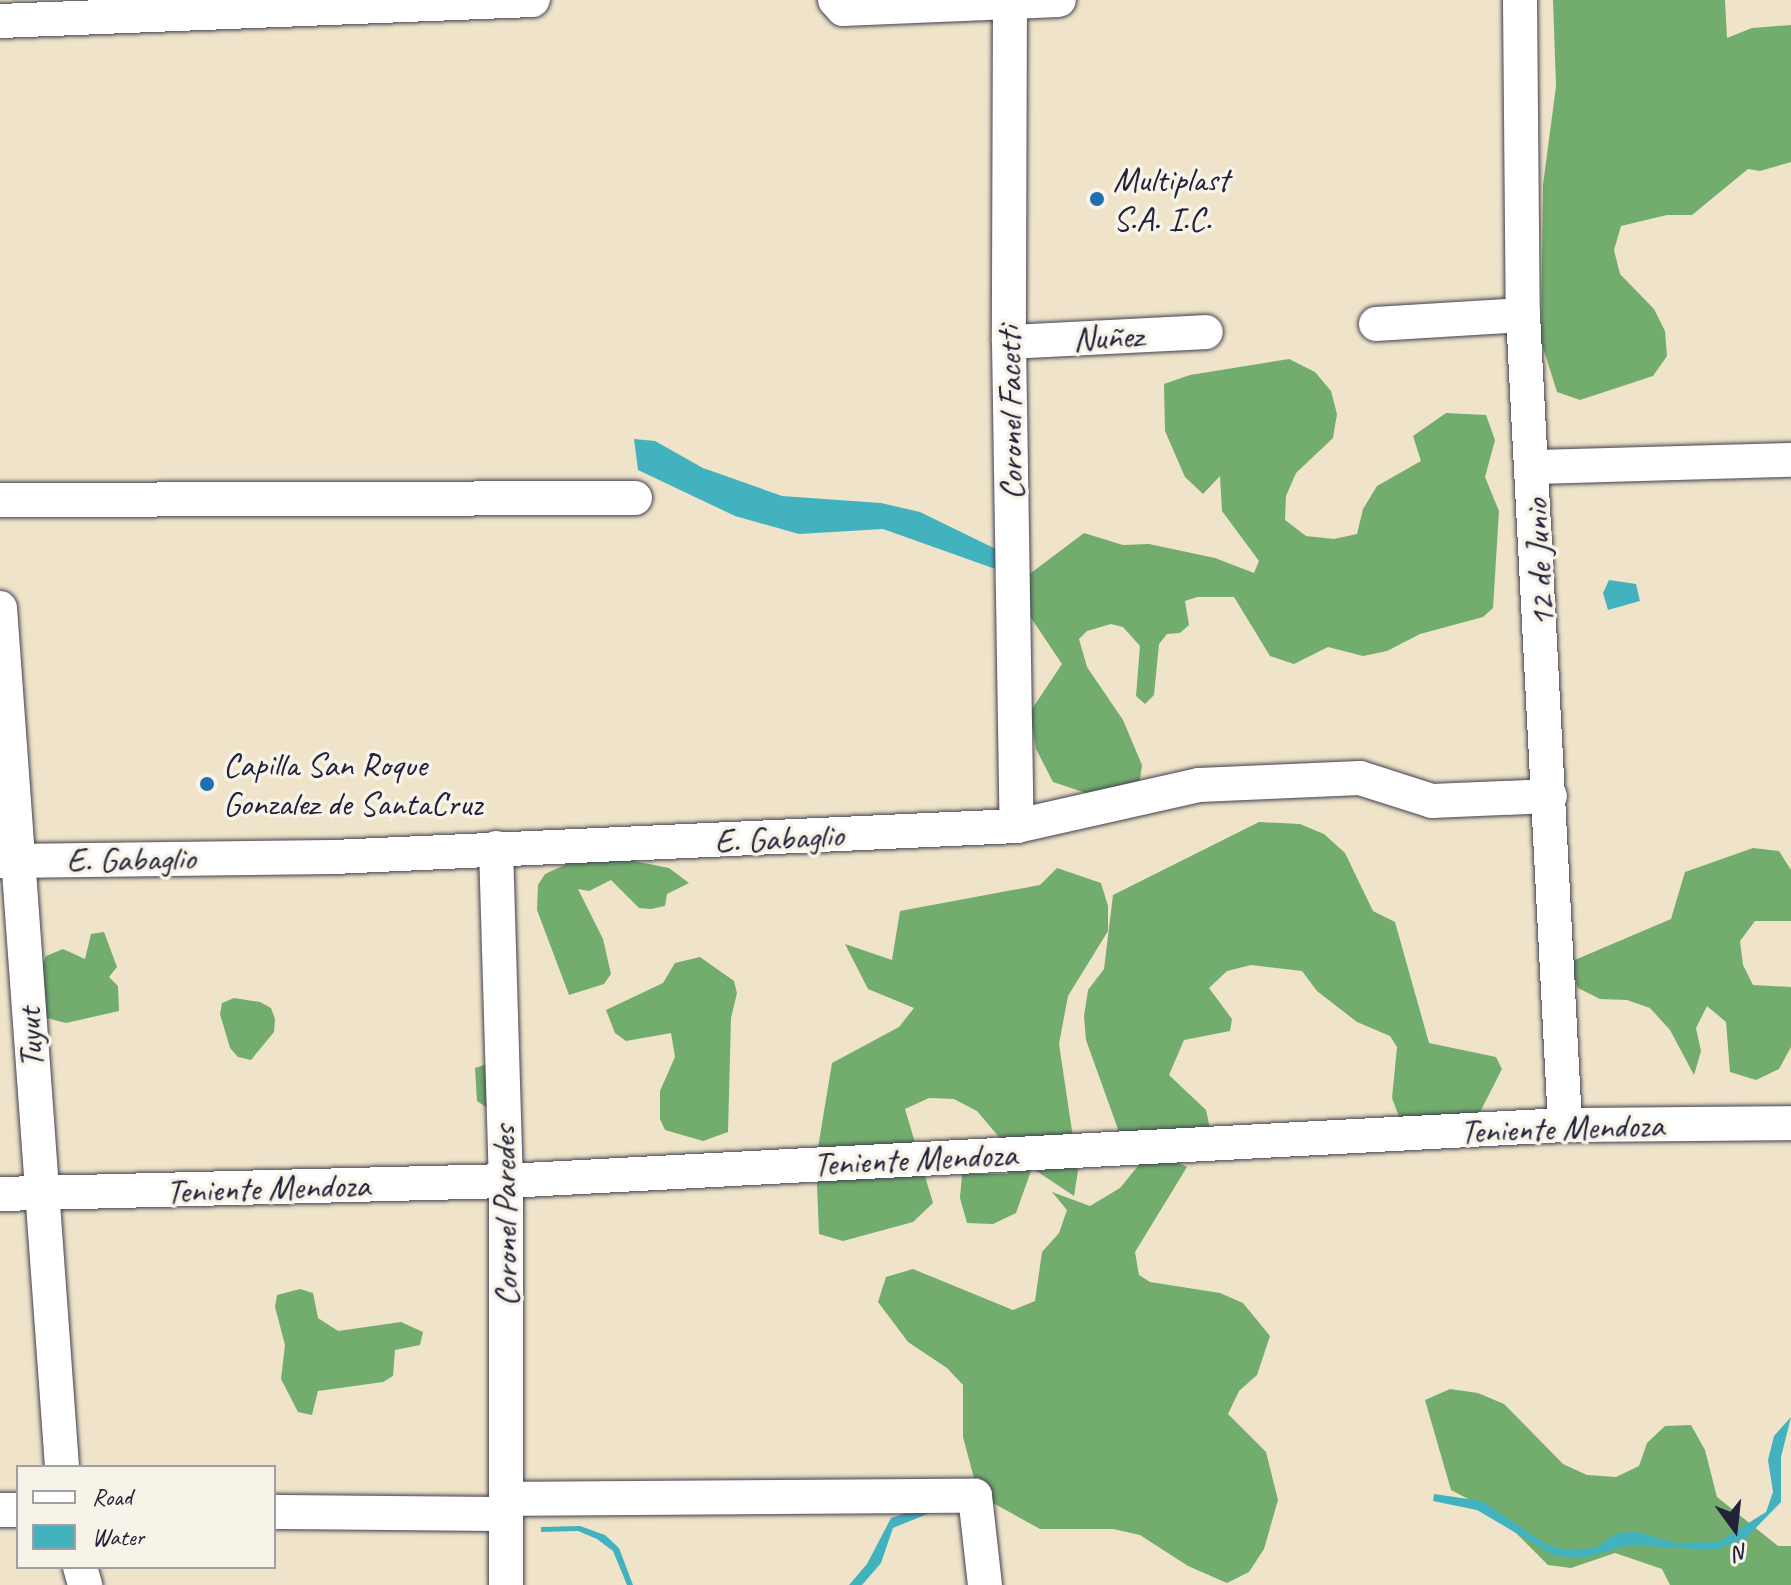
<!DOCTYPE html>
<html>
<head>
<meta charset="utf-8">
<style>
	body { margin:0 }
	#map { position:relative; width:1791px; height:1585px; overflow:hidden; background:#efe4c9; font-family:Caveat,sans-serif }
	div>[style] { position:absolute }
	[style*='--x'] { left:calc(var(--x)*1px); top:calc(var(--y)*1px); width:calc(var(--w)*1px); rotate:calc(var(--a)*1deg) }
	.forest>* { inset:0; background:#72ad6d }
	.water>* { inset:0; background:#43b2bf }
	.roads { filter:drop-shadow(0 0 2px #413f50) drop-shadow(0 0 2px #413f50) }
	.minor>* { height:34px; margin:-17px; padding:0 17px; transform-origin:17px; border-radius:17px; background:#fff }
	.dots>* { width:22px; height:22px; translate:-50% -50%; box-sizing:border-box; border:4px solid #f7f3e8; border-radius:50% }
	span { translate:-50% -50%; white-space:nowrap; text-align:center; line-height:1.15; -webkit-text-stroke:7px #f7f3e8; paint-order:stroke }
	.poi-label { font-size:34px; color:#22223b }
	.left { translate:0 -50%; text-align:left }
	.street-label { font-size:34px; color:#22223b }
	.legend { position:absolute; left:16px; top:1465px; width:260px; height:104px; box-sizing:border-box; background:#f7f3e8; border:2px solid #a29fa3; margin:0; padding:10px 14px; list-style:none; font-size:24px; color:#22223b }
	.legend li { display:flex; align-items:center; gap:16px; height:40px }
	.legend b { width:40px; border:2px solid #a29fa3 }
	.north { position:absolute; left:1695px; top:1489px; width:80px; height:80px; -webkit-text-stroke:6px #f7f3e8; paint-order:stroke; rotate:165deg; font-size:22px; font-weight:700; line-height:32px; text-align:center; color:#22223b }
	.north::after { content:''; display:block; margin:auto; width:28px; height:36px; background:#22223b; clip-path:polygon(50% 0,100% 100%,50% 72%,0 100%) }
</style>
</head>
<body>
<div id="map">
	<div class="forest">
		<i style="clip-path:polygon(1553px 0,1725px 0,1727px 38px,1752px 28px,1791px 25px,1791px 162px,1760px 171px,1748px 169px,1692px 215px,1667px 215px,1621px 226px,1614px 250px,1620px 274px,1654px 309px,1665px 331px,1667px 356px,1653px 376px,1580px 400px,1557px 392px,1541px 341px,1543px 185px,1556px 86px)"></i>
		<i style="clip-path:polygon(1289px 359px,1315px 372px,1331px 391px,1337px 414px,1333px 438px,1296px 473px,1286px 496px,1285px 520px,1306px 536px,1334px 539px,1357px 534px,1363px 509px,1377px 486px,1421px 461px,1413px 436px,1446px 413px,1486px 415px,1495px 440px,1485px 477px,1499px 511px,1493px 608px,1483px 617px,1420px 634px,1387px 651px,1363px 656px,1328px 647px,1294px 664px,1270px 656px,1234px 597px,1197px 597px,1185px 601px,1189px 625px,1180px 633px,1167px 634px,1159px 644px,1154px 695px,1145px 704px,1136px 696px,1140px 646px,1123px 627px,1111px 624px,1087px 631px,1079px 639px,1087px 667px,1123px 720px,1142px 765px,1140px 780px,1135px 791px,1101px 798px,1053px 782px,1036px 749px,1030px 712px,1062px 664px,1011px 588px,1084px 533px,1123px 545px,1149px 544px,1215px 558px,1254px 573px,1259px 561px,1222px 511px,1220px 476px,1203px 494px,1185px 477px,1165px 431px,1164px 384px,1190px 375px)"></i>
		<i style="clip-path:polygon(1259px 822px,1300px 824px,1324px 834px,1345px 853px,1373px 911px,1395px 922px,1429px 1043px,1496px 1057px,1502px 1069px,1478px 1116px,1402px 1125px,1392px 1098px,1397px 1047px,1390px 1036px,1357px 1022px,1317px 991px,1302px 971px,1251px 965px,1227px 971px,1209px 988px,1232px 1019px,1230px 1031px,1184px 1040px,1169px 1075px,1206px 1110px,1211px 1133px,1119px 1132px,1086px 1040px,1084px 1016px,1088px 990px,1104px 969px,1113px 895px)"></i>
		<i style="clip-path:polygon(1753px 848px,1779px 851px,1791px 870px,1791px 921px,1755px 921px,1740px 941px,1743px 965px,1753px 985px,1791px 987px,1791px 1047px,1779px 1069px,1756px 1080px,1730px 1072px,1726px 1022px,1707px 1006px,1696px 1028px,1701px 1051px,1694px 1075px,1670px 1030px,1650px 1008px,1627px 1000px,1600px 999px,1578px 988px,1570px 962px,1671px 919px,1685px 872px)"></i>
		<i style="clip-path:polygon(619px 858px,669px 868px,689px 883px,667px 894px,665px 906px,651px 909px,639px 908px,611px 880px,589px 891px,578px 889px,603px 939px,611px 974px,604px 984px,569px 995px,537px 910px,538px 885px,545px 874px,569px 863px)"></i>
		<i style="clip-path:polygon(1057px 868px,1101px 883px,1108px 906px,1108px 931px,1068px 996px,1059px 1044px,1078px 1171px,1074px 1196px,1032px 1168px,1016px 1213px,993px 1224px,967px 1223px,960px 1198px,962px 1174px,1008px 1174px,1010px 1150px,977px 1111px,954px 1099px,929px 1098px,905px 1109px,933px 1203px,913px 1222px,843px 1241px,819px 1234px,816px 1160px,832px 1063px,899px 1027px,914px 1008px,868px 989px,845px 944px,892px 960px,900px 911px,1040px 885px)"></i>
		<i style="clip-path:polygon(104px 932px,117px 967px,109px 977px,118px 986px,119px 1011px,66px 1023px,43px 1017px,36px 981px,46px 956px,63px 949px,85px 959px,91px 934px)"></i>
		<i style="clip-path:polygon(700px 957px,734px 981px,737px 993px,731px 1018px,728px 1132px,703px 1141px,665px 1130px,660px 1119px,660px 1091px,675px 1057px,671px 1033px,626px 1041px,615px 1033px,606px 1010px,663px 983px,675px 963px)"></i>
		<i style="clip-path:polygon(234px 998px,260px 1002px,271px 1008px,275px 1019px,274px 1032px,251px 1060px,238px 1057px,230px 1048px,220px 1014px,222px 1003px)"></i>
		<i style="clip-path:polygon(493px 1062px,515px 1075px,520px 1105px,489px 1109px,477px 1101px,475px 1068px)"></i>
		<i style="clip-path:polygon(1162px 1155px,1187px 1167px,1135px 1252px,1139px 1275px,1150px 1282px,1220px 1293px,1243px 1303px,1270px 1336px,1257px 1375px,1239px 1391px,1228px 1414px,1266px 1452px,1278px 1500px,1264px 1549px,1249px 1572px,1227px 1583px,1188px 1566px,1140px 1535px,1113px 1529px,1040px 1529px,993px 1503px,976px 1486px,963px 1437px,963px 1385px,947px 1368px,908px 1342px,878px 1302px,886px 1277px,913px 1269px,1013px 1310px,1035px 1301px,1042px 1252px,1059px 1233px,1067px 1210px,1052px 1192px,1090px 1206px,1120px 1188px,1142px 1161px)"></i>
		<i style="clip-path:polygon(300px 1289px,313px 1293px,318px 1318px,338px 1331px,401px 1322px,423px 1332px,420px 1345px,395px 1350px,393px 1376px,383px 1382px,318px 1391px,312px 1415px,298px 1412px,281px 1379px,285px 1345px,275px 1307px,277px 1295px)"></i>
		<i style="clip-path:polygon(1450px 1389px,1478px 1393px,1504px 1404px,1563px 1464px,1587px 1475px,1616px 1477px,1639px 1466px,1647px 1443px,1665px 1426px,1691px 1425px,1705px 1450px,1717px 1497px,1778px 1546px,1791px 1546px,1791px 1585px,1670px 1585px,1662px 1569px,1615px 1553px,1571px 1568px,1548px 1565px,1497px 1514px,1451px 1490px,1425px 1400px)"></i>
	</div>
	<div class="water">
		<i style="clip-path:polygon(634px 439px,655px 441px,703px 468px,782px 496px,881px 503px,920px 512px,1002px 552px,1001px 571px,883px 529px,799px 534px,735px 516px,638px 470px)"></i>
		<i style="clip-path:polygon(1609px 580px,1636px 584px,1640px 601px,1608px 610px,1603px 593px)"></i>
		<i style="clip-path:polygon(1791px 1417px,1781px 1457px,1781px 1502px,1745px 1539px,1714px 1550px,1630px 1545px,1582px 1558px,1555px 1556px,1477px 1510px,1433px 1501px,1434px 1494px,1482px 1501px,1546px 1544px,1565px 1550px,1595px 1548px,1616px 1533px,1637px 1532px,1676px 1543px,1718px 1542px,1766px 1512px,1773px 1492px,1768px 1460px,1774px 1436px)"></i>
		<i style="clip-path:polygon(927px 1506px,937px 1510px,893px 1528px,881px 1563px,862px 1585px,849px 1585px,867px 1564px,891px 1518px)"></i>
		<i style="clip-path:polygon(580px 1526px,605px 1535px,619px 1548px,633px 1585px,627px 1585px,613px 1551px,597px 1539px,578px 1531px,541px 1532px,541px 1527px)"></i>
	</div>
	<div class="roads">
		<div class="minor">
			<i style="--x:835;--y:0;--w:12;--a:48"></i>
			<i style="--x:843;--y:9;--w:216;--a:-2.4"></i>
			<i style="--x:1010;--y:0;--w:342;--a:90.2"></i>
			<i style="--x:1009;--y:342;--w:484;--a:89.1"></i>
			<i style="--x:1520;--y:0;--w:315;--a:89.5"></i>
			<i style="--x:1523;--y:315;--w:811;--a:87.03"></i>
			<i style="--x:0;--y:21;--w:533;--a:-2.26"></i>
			<i style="--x:1376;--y:324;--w:147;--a:-3.5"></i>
			<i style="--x:1009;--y:342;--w:197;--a:-2.9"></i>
			<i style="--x:1535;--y:467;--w:256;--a:-1.6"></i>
			<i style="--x:0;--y:500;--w:635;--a:-0.18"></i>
			<i style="--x:0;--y:608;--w:861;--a:85.87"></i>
			<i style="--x:496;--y:848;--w:333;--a:88.3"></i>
			<i style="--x:506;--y:1181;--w:404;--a:90"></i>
			<i style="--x:0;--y:861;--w:334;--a:-0.7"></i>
			<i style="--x:334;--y:857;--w:684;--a:-2.6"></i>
			<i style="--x:1017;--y:826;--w:187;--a:-12.7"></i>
			<i style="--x:1199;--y:785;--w:161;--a:-2.5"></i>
			<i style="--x:1360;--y:778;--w:76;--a:17.7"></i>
			<i style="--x:1432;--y:801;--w:118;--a:-2.4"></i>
			<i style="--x:0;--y:1194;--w:506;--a:-1.47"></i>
			<i style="--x:506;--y:1181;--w:1060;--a:-3.03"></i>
			<i style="--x:1565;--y:1125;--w:226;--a:-0.5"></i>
			<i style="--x:507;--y:1499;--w:468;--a:-0.4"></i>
			<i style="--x:975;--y:1496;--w:90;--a:83.6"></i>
			<i style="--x:0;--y:1510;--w:18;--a:0"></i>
			<i style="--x:274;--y:1512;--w:232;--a:0.5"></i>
			<i style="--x:80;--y:1567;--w:19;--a:74"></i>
		</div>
	</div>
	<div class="dots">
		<i style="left:1097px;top:199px;background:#1f6fb2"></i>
		<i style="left:207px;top:784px;background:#1f6fb2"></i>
	</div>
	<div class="poi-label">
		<span class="left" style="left:1113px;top:199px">Multiplast<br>S.A. I.C.</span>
		<span class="left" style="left:223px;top:784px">Capilla San Roque<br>Gonzalez de SantaCruz</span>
	</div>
	<div class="street-label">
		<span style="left:1108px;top:337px;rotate:-3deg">Nuñez</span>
		<span style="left:1010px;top:413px;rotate:-91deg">Coronel Facetti</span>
		<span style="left:1539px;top:563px;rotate:-93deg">12 de Junio</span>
		<span style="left:779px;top:838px;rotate:-3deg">E. Gabaglio</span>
		<span style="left:131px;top:859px;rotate:-1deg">E. Gabaglio</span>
		<span style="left:30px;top:1038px;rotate:-93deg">Tuyut</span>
		<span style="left:1562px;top:1128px;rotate:-2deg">Teniente Mendoza</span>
		<span style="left:915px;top:1159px;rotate:-3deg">Teniente Mendoza</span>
		<span style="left:268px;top:1188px;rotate:-2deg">Teniente Mendoza</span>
		<span style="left:505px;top:1216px;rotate:-91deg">Coronel Paredes</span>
	</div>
	<ul class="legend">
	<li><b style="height:10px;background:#fff"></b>Road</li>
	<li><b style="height:22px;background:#43b2bf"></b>Water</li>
	</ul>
	<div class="north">N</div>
</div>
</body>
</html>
